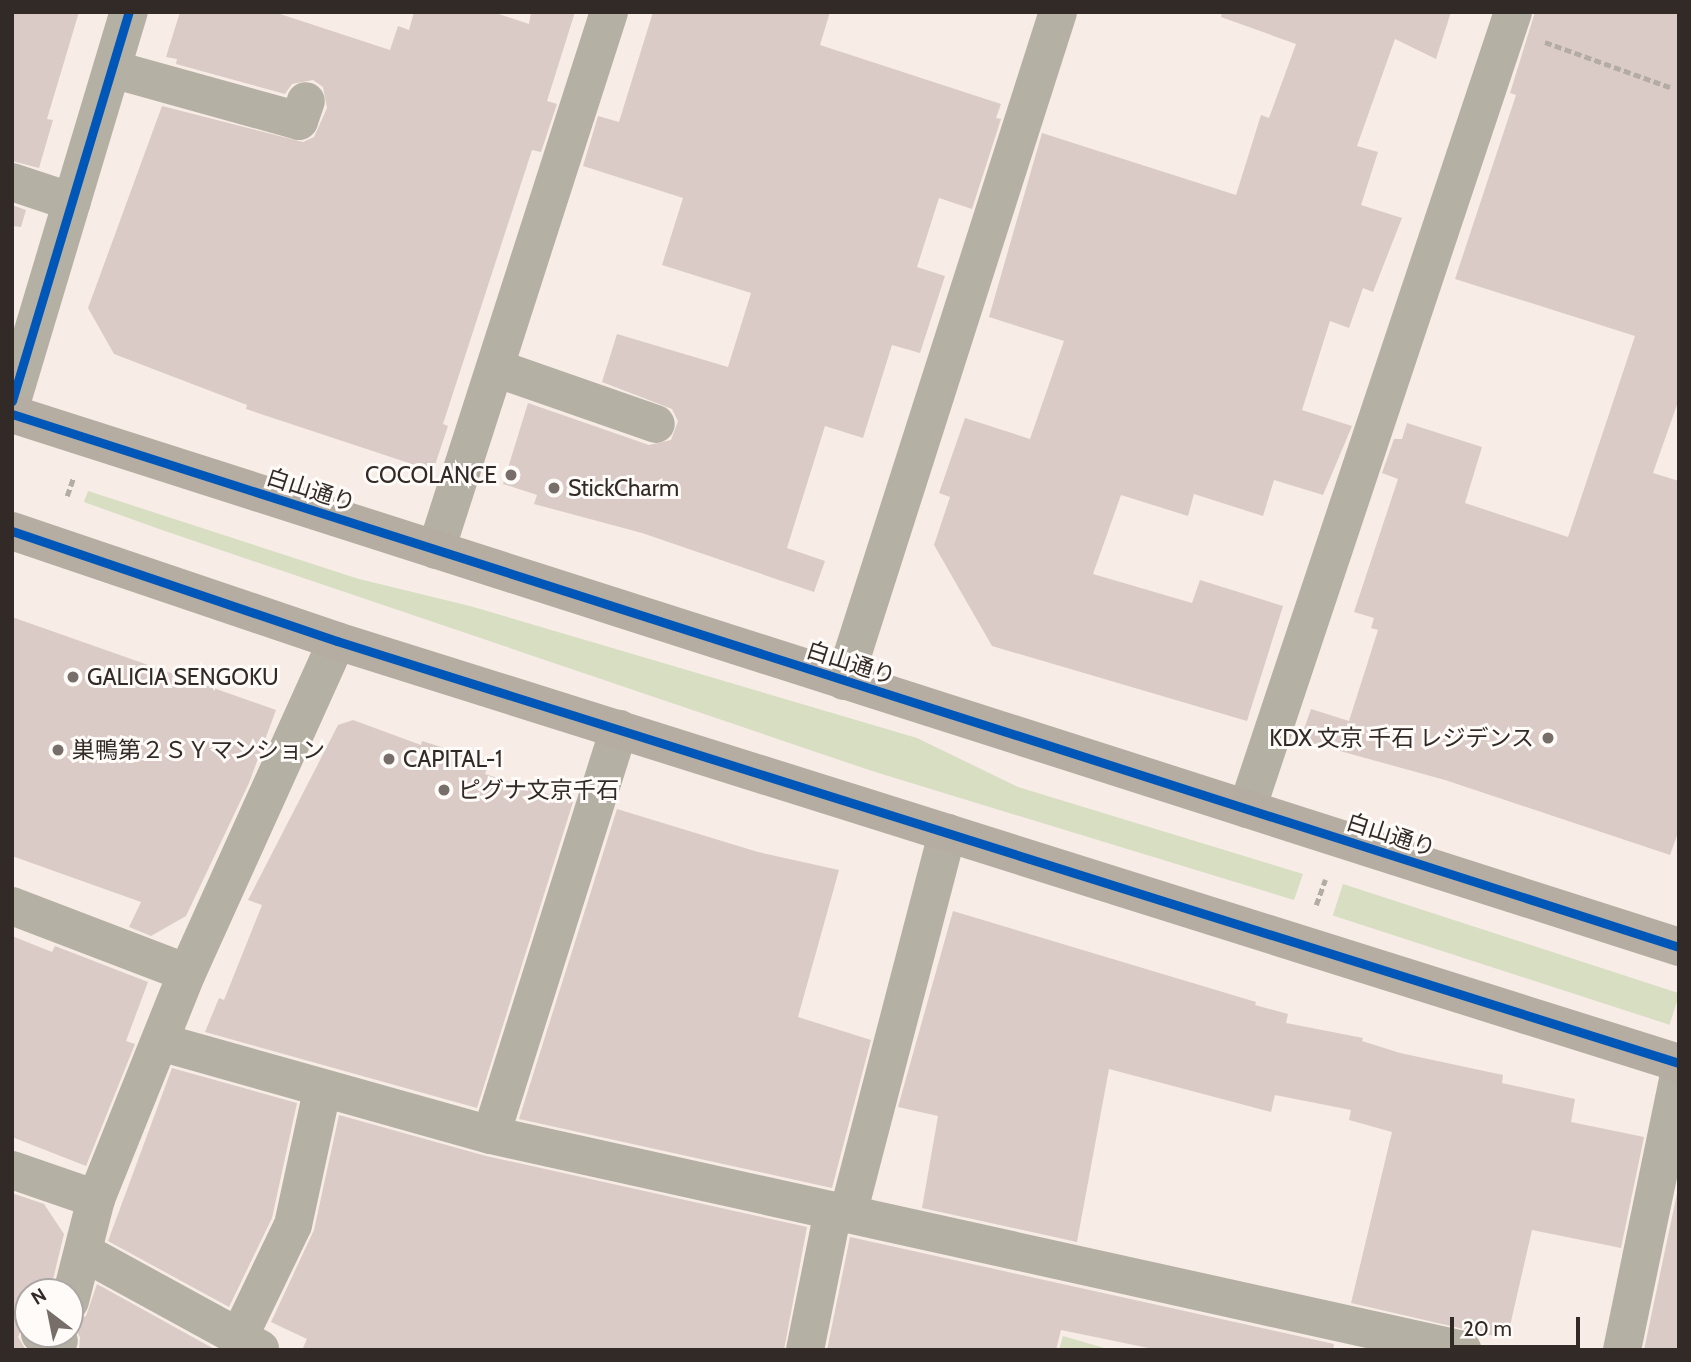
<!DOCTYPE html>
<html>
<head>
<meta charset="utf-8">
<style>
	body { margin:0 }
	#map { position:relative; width:1691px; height:1362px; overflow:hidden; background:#f7ece6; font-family:Cabin,"Noto Sans JP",sans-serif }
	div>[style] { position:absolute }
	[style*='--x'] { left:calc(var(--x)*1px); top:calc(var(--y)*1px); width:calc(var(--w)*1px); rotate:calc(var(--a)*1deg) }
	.green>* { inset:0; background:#d7dec2; transform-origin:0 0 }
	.building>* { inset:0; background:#dbcbc6 }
	.path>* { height:4.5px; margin-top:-2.25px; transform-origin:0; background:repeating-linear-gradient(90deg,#b2aca5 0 7px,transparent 0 10.5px) }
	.minor>* { height:38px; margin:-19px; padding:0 19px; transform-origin:19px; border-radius:19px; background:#b5b0a4 }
	.highway>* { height:38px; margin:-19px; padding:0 19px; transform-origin:19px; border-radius:19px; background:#b5ada2 }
	.cycleway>* { height:9px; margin:-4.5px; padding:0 4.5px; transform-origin:4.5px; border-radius:4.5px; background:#0057b8 }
	.dots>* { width:19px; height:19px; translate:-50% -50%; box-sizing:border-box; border:4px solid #fffbf8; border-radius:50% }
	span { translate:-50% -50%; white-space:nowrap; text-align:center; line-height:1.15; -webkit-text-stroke:6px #fffbf8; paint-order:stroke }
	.poi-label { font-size:23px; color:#322a26 }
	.right { translate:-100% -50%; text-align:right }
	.left { translate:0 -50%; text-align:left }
	.street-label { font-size:23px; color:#322a26 }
	.frame { position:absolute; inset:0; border:14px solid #322a26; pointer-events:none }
	.north { position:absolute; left:14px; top:1278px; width:70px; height:70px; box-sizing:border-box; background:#fffbf8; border:2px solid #ada7a4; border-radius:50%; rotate:328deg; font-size:19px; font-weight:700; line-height:28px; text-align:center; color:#322a26 }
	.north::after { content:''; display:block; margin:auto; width:24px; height:32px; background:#776e69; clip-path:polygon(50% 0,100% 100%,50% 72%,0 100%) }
	.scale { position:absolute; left:1450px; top:1317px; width:130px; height:32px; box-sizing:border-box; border:4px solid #322a26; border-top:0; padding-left:9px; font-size:21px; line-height:24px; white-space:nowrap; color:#322a26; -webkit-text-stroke:5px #fffbf8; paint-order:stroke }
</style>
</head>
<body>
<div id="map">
	<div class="green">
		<i style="clip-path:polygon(88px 491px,359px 579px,470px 606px,917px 738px,1018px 787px,1303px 874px,1294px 900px,872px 771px,162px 530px,84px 502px)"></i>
		<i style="left:1343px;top:884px;width:354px;height:33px;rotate:18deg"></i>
		<i style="clip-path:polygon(1063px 1336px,1111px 1350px,1059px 1350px)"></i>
	</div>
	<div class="building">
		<i style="clip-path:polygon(12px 12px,79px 12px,47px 119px,53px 120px,39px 168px,12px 161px)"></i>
		<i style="clip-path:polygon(180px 12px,274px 12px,390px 50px,398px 26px,409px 30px,414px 12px,493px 12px,529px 24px,531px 12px,575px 12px,547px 101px,557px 104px,541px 152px,532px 150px,443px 424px,448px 426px,433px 471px,246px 409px,247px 405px,114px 354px,88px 308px,162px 106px,303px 142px,314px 137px,327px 108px,323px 87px,313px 80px,292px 84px,285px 94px,176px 64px,177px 59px,166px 57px)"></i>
		<i style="clip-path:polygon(653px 12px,830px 12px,820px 45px,1001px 104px,996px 118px,1001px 119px,972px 209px,939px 198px,917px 267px,945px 276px,920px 353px,892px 345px,863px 438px,825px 426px,787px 548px,825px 561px,814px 592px,642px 533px,534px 504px,537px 495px,503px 484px,528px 403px,649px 445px,671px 440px,678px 421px,672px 409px,602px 382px,617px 334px,728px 367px,751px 293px,662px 265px,683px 198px,583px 166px,598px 116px,619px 122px)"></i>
		<i style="clip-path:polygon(1222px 12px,1451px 12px,1436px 59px,1395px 39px,1357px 146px,1378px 152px,1361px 205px,1402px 218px,1373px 292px,1363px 288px,1349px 328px,1330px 321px,1302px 410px,1352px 426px,1323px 495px,1274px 480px,1263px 516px,1194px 494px,1188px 516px,1121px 495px,1093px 574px,1192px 603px,1200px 580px,1283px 606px,1247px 721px,992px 646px,934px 545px,950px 497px,939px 493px,965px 418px,1030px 439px,1064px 341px,989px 317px,1042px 133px,1236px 195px,1261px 115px,1269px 118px,1296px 44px,1221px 17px)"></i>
		<i style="clip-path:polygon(1535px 12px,1679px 12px,1679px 399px,1653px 473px,1679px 481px,1679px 830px,1670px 855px,1445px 780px,1300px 740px,1311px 709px,1349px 721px,1378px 630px,1371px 628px,1374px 618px,1354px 612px,1398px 479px,1382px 473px,1394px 439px,1402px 439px,1407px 423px,1482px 447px,1465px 503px,1568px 537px,1635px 336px,1455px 279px,1516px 95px,1510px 93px)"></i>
		<i style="clip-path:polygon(12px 205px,26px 210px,21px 227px,12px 226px)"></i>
		<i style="clip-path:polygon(12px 617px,276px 710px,249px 783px,186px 916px,151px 936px,129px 927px,141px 902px,12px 856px)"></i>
		<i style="clip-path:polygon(353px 720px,421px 745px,422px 741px,489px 762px,485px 774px,573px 802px,477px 1108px,205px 1032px,219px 998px,224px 1000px,262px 905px,248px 900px,338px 725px)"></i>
		<i style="clip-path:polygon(617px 809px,758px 852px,839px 870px,798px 1017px,871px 1040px,832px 1188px,519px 1119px)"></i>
		<i style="clip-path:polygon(953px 911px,1256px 1002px,1255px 1005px,1288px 1014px,1286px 1023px,1363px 1038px,1362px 1041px,1400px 1053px,1503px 1075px,1502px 1083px,1575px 1099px,1571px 1122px,1644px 1137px,1621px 1248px,1532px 1230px,1507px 1339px,1351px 1303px,1392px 1132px,1349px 1120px,1351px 1110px,1275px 1095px,1271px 1112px,1109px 1069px,1077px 1242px,922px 1208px,938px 1116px,898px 1107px)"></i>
		<i style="clip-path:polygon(12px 936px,52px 952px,55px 946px,148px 982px,126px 1041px,135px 1044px,86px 1166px,12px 1137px)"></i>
		<i style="clip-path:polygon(172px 1068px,297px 1103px,272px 1218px,229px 1307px,108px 1241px)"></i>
		<i style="clip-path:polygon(339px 1115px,486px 1156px,807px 1227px,784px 1350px,302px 1350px,307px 1339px,271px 1322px,314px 1230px)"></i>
		<i style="clip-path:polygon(1679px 1184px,1679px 1350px,1644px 1350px)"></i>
		<i style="clip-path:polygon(12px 1193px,44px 1204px,64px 1234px,50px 1292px,28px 1292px,28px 1316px,18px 1337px,26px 1350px,12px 1350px)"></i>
		<i style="clip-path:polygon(850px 1237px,1334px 1344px,1333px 1350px,1158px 1350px,1061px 1330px,1056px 1350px,827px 1350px)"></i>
		<i style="clip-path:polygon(97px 1284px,216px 1350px,79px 1350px,80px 1337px,70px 1322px,86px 1316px)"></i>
	</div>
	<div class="path">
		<i style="--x:1545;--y:42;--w:135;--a:19.9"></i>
		<i style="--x:67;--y:496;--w:18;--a:-71"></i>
		<i style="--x:1316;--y:905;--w:27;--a:-70"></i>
	</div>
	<div class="minor">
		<i style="--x:112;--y:69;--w:194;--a:15.5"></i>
		<i style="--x:299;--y:121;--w:21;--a:-71"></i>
		<i style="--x:12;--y:182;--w:63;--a:18.4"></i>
		<i style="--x:498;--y:369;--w:167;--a:19.2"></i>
		<i style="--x:12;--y:401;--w:406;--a:-73.3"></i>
		<i style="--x:436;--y:550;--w:565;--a:-72.17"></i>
		<i style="--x:844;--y:681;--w:702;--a:-72.26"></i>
		<i style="--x:1247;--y:809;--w:840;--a:-71.54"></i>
		<i style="--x:12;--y:906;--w:187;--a:20.9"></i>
		<i style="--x:160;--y:1042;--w:344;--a:15.7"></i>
		<i style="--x:491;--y:1135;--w:995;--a:12.47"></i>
		<i style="--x:491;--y:1135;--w:426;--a:-72.5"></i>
		<i style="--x:12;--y:1170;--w:89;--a:19"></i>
		<i style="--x:848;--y:1214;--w:394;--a:-75.4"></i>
		<i style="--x:83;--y:1252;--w:202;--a:28.7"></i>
		<i style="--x:70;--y:1301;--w:105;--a:-75.7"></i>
		<i style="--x:96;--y:1199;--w:244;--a:-68.1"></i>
		<i style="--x:187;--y:973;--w:364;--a:-65.7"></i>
		<i style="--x:40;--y:1334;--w:20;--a:20"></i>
		<i style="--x:239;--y:1337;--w:124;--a:-64.3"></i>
		<i style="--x:293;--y:1225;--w:137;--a:-77.8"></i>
		<i style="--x:805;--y:1350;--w:142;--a:-78.6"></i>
		<i style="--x:1622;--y:1350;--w:281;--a:-78.3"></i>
	</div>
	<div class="highway">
		<i style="--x:12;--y:414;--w:1750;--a:17.73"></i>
		<i style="--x:12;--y:531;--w:343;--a:18.7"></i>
		<i style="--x:337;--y:641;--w:1407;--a:17.46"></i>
	</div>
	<div class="cycleway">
		<i style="--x:12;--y:401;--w:406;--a:-73.3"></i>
		<i style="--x:12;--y:414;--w:1750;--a:17.73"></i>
		<i style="--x:12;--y:531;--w:343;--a:18.7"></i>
		<i style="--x:337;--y:641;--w:1407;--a:17.46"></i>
	</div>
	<div class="dots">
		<i style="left:511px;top:475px;background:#776e69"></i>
		<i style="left:554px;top:488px;background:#776e69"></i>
		<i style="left:73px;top:677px;background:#776e69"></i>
		<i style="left:1548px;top:738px;background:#776e69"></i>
		<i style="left:58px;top:750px;background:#776e69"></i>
		<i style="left:389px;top:759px;background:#776e69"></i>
		<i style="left:444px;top:790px;background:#776e69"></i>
	</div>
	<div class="poi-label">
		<span class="right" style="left:497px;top:475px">COCOLANCE</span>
		<span class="left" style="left:568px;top:488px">StickCharm</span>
		<span class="left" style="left:87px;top:677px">GALICIA SENGOKU</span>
		<span class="right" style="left:1534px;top:738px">KDX 文京 千石 レジデンス</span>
		<span class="left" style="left:72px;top:750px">巣鴨第２ＳＹマンション</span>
		<span class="left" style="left:403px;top:759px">CAPITAL-1</span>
		<span class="left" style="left:458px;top:790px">ピグナ文京千石</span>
	</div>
	<div class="street-label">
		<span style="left:311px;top:490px;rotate:18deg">白山通り</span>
		<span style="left:851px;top:663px;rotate:18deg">白山通り</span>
		<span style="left:1391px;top:835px;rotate:18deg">白山通り</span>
	</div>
	<div class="frame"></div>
	<div class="north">N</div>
	<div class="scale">20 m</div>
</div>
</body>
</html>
